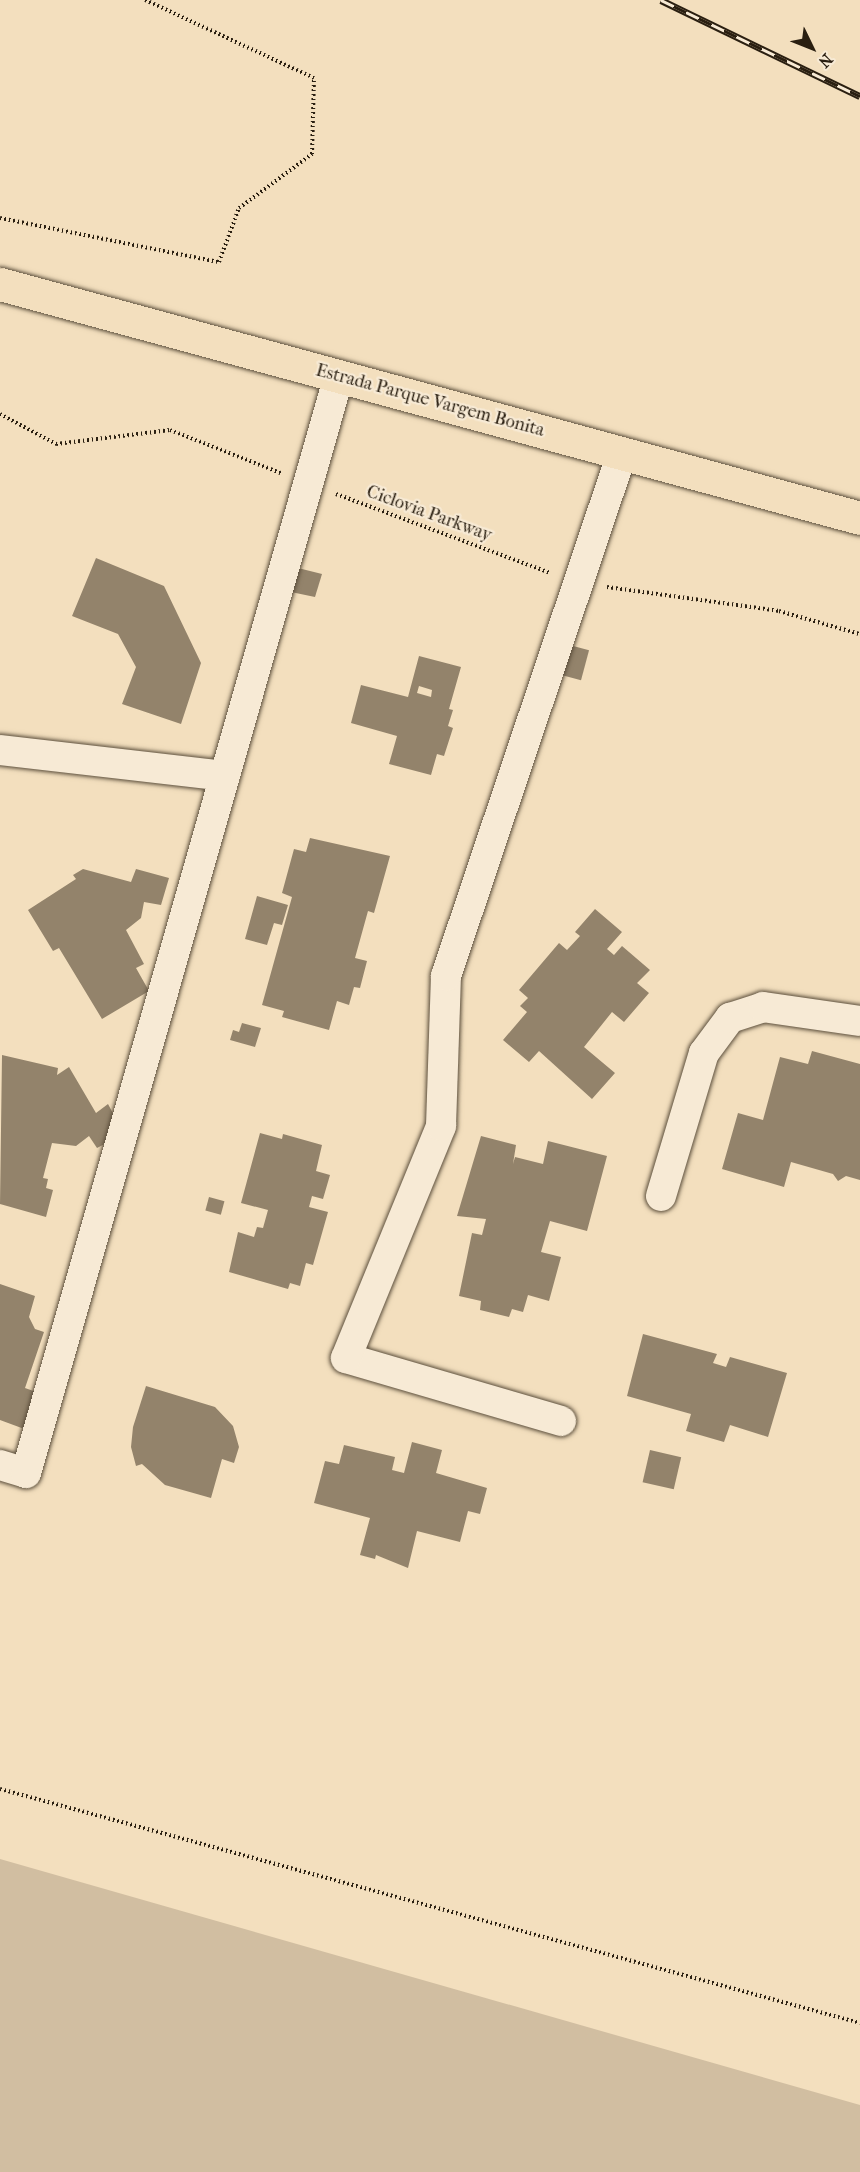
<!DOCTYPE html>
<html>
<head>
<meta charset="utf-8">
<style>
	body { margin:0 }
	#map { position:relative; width:860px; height:2172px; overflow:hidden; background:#f3dfbe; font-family:"IM FELL French Canon",serif }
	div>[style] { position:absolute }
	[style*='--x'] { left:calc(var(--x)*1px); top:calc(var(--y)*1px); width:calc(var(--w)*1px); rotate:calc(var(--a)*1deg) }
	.green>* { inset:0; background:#d1bea1 }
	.building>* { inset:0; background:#93836b; transform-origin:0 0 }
	.path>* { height:4px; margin-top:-2px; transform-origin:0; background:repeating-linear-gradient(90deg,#2a1f11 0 1.5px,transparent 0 4.5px) }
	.roads { filter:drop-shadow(0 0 2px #5c4f3c) drop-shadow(0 0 2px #5c4f3c) }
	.minor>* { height:30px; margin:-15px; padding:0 15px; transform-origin:15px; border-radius:15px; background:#f7ead5 }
	.major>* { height:33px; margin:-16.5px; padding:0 16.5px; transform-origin:16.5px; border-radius:16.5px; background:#f3dfbe }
	.rail>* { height:7px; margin-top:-3.5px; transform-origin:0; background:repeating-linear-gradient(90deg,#f7ead5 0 14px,#2a1f11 0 28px); box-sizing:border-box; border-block:2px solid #2a1f11 }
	span { translate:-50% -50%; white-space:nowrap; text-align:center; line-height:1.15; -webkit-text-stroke:4.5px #f7ead5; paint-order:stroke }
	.street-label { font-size:18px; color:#2a1f11 }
	.north { position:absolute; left:782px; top:18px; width:60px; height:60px; -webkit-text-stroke:4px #f7ead5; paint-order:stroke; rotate:133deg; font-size:16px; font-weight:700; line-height:24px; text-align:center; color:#2a1f11 }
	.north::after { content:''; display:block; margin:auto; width:21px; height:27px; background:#2a1f11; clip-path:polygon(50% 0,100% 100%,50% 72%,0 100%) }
</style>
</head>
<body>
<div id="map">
	<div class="green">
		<i style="clip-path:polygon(0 1859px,860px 2105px,860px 2172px,0 2172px)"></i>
	</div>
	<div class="building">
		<i style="clip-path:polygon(96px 558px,164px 586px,201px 663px,181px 724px,122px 704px,136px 667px,118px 634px,72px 616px)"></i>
		<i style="clip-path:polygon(278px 563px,322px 574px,315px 597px,291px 592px)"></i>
		<i style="left:562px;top:643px;width:28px;height:31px;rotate:15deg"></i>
		<i style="clip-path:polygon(evenodd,419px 656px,461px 667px,449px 709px,453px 710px,448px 726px,453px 728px,444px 756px,437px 754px,431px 775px,389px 764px,397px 736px,351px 723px,361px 685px,408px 697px,419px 656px,419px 686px,432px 690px,431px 697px,417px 693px,419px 686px)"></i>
		<i style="clip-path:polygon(310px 838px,390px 856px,374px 913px,368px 911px,355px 958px,367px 961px,360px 988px,354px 987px,349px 1005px,337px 1001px,329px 1030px,282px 1017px,284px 1011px,262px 1005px,292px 897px,282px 893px,294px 849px,306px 852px)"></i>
		<i style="clip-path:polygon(83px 869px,131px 882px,136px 869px,169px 878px,161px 905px,144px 902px,141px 918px,126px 930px,144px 964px,136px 968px,149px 991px,102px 1019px,59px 948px,53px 951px,28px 910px,76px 879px,73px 875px)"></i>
		<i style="clip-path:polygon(257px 896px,288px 905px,282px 925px,274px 923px,267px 945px,245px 939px)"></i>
		<i style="clip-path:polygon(595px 909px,622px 932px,607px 949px,614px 955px,622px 946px,650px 970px,637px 983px,649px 993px,624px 1022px,612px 1012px,584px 1047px,615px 1073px,592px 1099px,539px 1051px,529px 1062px,503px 1040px,527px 1012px,520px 1006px,528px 998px,519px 990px,559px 943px,567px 950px,580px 936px,575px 932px)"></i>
		<i style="clip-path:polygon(242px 1023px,261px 1028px,255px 1047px,230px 1040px,233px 1030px,239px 1032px)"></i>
		<i style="clip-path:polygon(812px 1051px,860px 1064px,860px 1180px,846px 1176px,838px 1181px,833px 1174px,791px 1162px,784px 1187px,722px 1169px,738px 1113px,763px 1120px,780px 1057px,808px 1064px)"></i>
		<i style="clip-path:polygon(2px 1055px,58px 1068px,57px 1075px,69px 1067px,96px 1113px,108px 1104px,124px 1134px,97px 1148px,89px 1136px,76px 1146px,52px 1143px,43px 1178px,48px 1179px,46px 1188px,53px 1190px,46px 1217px,0 1204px)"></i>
		<i style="clip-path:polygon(260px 1133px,282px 1139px,283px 1134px,322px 1145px,316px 1171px,330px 1175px,323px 1199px,312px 1196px,309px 1207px,328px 1212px,313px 1265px,306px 1263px,300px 1286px,290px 1283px,288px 1289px,229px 1272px,238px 1232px,254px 1237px,257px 1227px,263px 1228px,268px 1210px,241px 1203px)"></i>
		<i style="clip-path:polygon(481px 1136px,516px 1145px,513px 1164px,515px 1157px,543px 1164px,548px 1141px,607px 1156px,587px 1231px,550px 1221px,541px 1252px,561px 1257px,549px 1301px,528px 1295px,523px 1312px,512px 1309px,509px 1317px,480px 1310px,481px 1301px,459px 1296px,472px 1233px,482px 1235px,486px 1219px,457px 1216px)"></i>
		<i style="left:209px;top:1197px;width:16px;height:14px;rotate:15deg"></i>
		<i style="clip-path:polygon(0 1284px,35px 1296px,29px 1317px,35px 1329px,44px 1332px,25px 1388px,39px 1393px,27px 1430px,0 1420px)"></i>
		<i style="clip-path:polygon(643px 1334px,717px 1354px,713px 1363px,726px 1367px,730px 1357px,787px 1373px,768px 1437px,730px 1425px,724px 1442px,686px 1431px,691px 1414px,627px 1396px)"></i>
		<i style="clip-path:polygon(146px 1386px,215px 1407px,233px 1426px,239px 1447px,234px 1463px,222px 1459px,211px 1498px,165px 1485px,142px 1464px,136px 1466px,131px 1447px,133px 1427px)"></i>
		<i style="clip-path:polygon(412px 1442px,442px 1450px,436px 1473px,487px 1488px,480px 1514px,468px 1511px,460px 1542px,417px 1531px,408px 1568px,376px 1555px,375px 1559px,360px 1555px,370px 1518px,314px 1503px,325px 1461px,339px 1464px,344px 1445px,395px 1457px,392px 1470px,404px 1473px)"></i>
		<i style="left:650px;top:1450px;width:32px;height:33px;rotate:13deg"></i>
	</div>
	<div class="path">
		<i style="--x:0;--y:218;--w:223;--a:11.4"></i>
		<i style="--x:219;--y:262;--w:58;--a:-69.7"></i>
		<i style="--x:239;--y:208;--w:91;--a:-36.5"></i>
		<i style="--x:312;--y:154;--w:76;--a:-88.5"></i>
		<i style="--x:314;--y:78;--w:186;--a:-155.2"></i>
		<i style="--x:0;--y:414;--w:64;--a:28.2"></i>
		<i style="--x:56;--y:444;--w:115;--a:-7"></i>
		<i style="--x:170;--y:430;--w:119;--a:21.2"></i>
		<i style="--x:336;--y:494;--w:229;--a:20.2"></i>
		<i style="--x:607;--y:587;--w:174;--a:7.9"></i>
		<i style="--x:779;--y:611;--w:84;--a:15.9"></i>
		<i style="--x:0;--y:1789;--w:891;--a:15.22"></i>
	</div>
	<div class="roads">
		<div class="minor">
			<i style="--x:0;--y:750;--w:226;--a:6.6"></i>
			<i style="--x:661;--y:1196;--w:149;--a:-73.3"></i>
			<i style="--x:704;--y:1053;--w:44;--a:-53.4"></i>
			<i style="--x:730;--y:1018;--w:35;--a:-18"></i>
			<i style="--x:763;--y:1007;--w:98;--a:8.2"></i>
			<i style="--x:561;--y:1421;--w:224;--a:-163.7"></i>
			<i style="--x:346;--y:1358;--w:251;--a:-67.7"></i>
			<i style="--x:441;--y:1126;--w:150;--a:-88.1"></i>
			<i style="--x:446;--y:976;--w:552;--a:-71.4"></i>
			<i style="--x:0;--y:1465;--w:27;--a:17"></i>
			<i style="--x:26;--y:1473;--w:1141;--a:-74.08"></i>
		</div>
		<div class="major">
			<i style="--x:0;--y:284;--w:891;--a:15.22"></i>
		</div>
	</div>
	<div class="rail">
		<i style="--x:661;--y:0;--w:221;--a:25.8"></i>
	</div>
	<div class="street-label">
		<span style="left:430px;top:401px;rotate:15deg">Estrada Parque Vargem Bonita</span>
		<span style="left:429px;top:514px;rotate:20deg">Ciclovia Parkway</span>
	</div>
	<div class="north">N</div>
</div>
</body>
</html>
